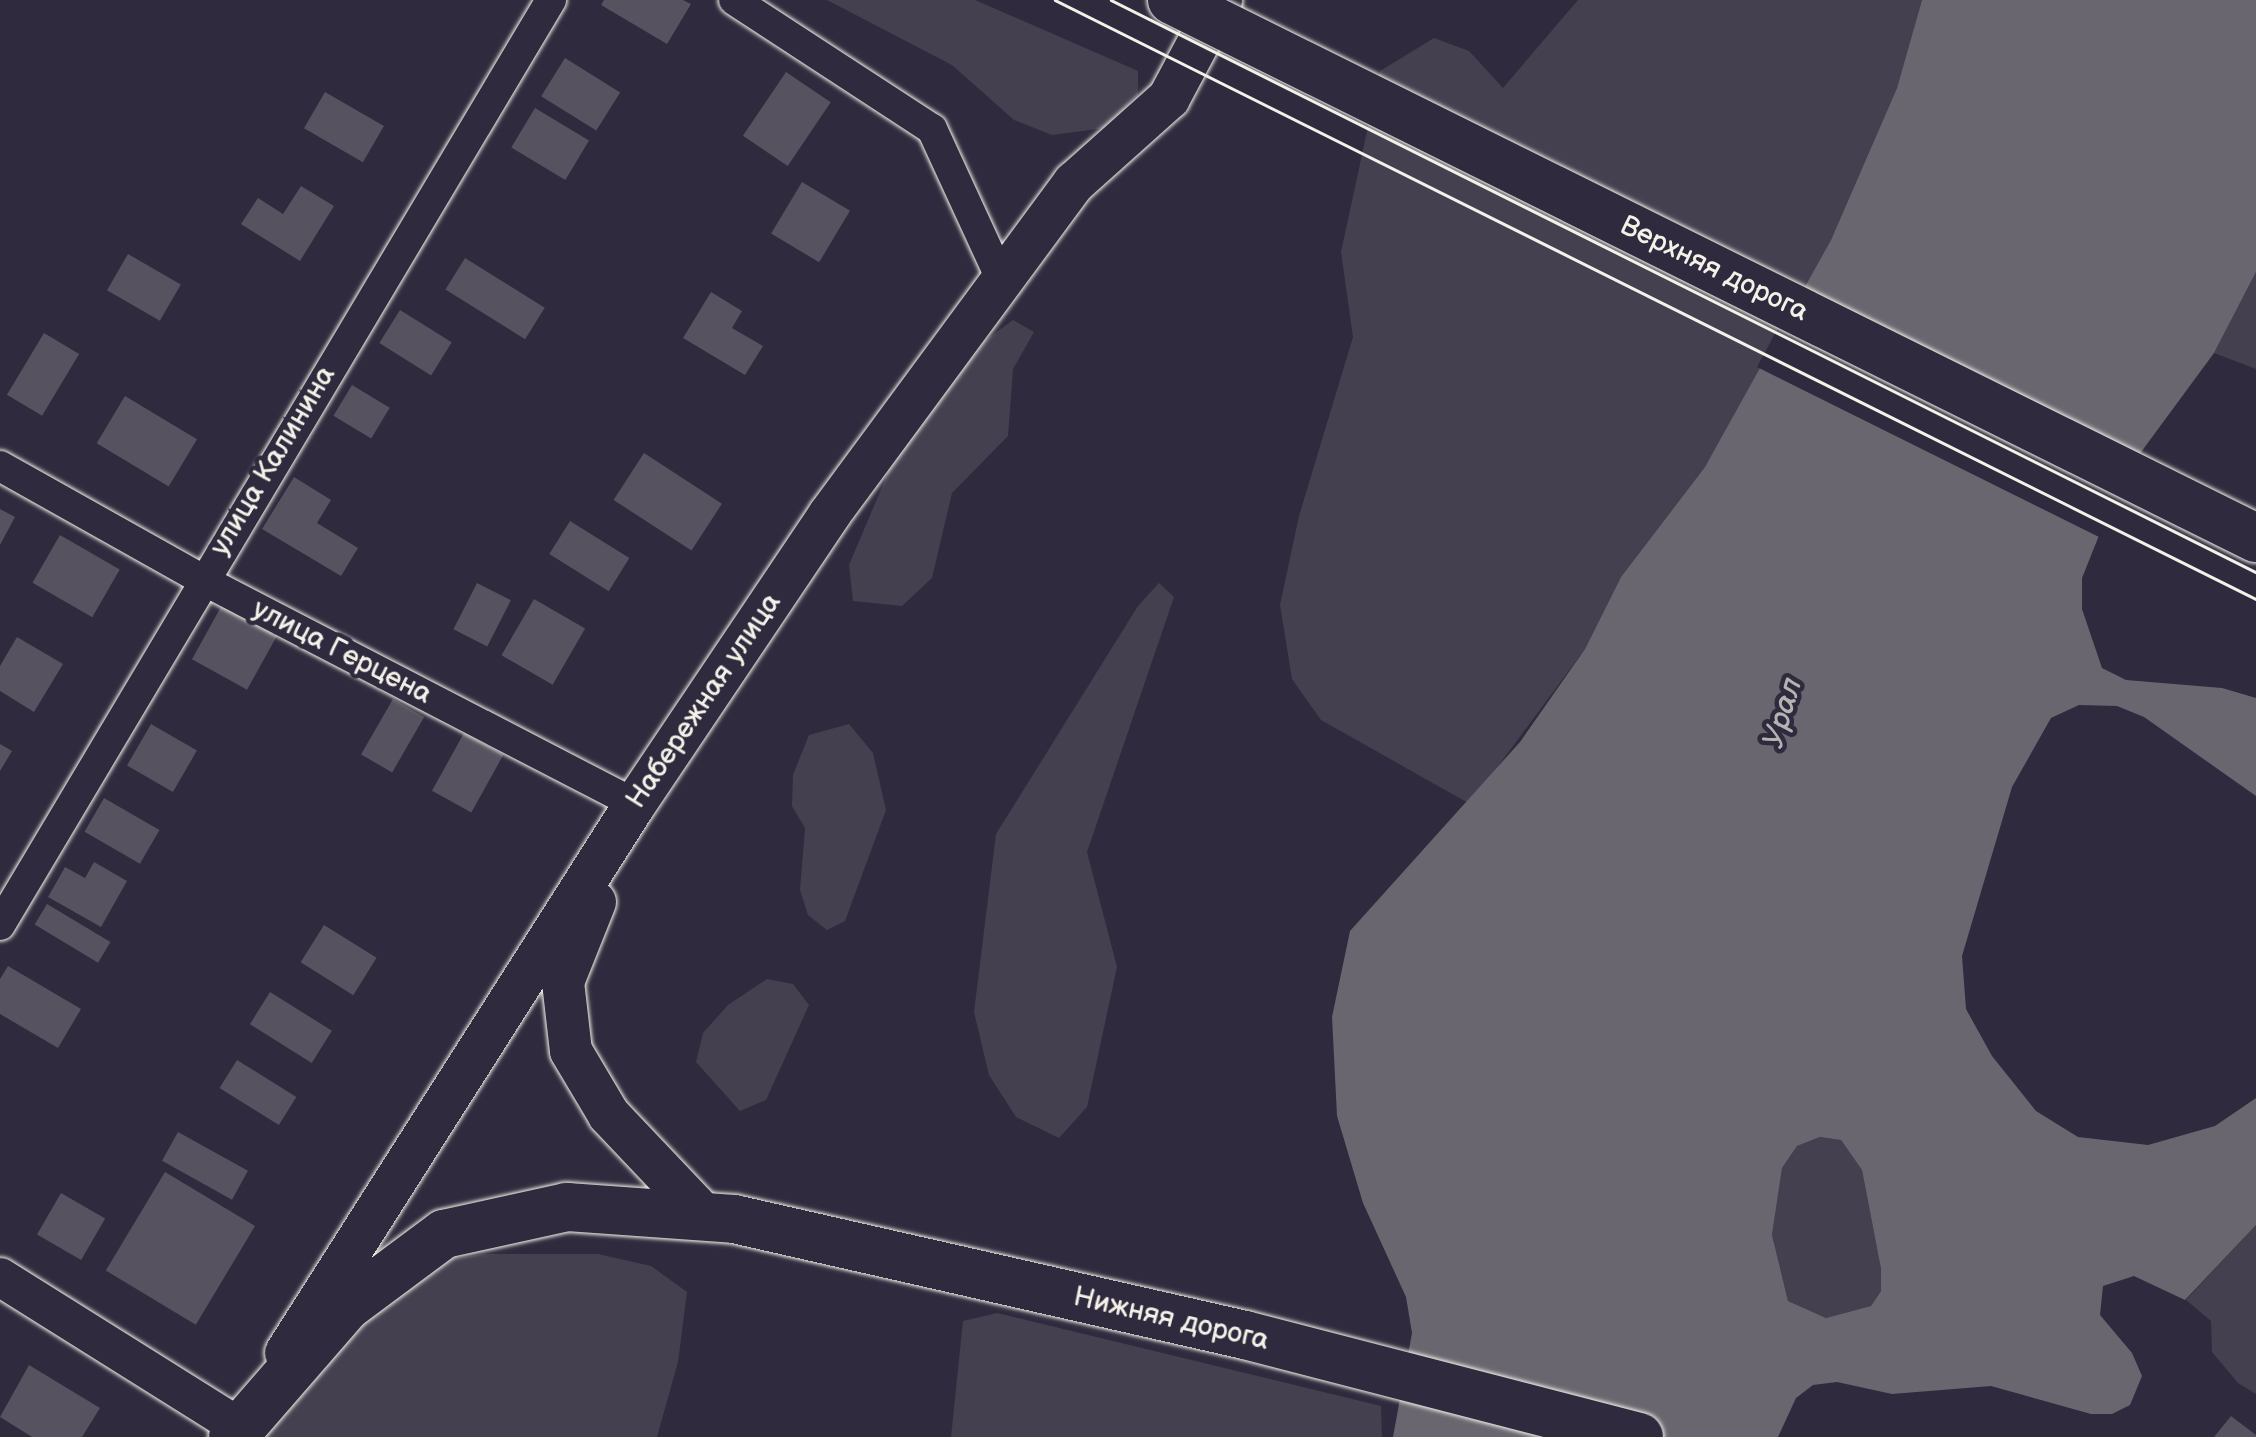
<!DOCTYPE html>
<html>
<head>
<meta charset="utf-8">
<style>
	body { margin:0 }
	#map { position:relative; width:2256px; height:1437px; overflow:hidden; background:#2f2a3d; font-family:"Balsamiq Sans",sans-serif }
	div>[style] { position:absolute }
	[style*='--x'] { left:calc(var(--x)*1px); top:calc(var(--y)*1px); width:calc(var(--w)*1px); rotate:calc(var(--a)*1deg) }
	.green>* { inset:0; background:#454050 }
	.water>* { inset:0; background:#6a6670 }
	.pier>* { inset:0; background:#2f2a3d }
	.building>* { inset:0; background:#56525f; transform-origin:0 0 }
	.roads { filter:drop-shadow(0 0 2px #f4f1e8) drop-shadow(0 0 2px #f4f1e8) }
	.minor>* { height:30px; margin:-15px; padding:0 15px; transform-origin:15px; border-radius:15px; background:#2f2a3d }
	.tertiary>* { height:38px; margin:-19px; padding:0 19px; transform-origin:19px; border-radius:19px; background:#2f2a3d }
	.secondary>* { height:42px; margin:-21px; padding:0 21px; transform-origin:21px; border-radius:21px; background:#2f2a3d }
	.primary>* { height:48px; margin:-24px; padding:0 24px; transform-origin:24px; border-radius:24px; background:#2f2a3d }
	.tram>* { height:2.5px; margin:-1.25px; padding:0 1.25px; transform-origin:1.25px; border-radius:1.25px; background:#f4f1e8 }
	.bridges { filter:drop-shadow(0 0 2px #f4f1e8) drop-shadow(0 0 2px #f4f1e8) }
	.primary-bridge>* { height:48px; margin:-24px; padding:0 24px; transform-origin:24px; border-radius:24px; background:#2f2a3d }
	span { translate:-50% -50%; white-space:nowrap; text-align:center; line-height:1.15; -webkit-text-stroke:9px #2f2a3d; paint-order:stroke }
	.street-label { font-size:28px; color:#f4f1e8 }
	.water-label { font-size:30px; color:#b6b2b2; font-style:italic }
</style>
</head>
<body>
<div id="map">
	<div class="green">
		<i style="clip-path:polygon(827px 0,975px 0,1138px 71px,1138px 94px,1105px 128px,1052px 135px,1014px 120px,952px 65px)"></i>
		<i style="clip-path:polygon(1578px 0,1922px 0,1897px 88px,1831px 240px,1747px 397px,1705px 467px,1621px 577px,1585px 649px,1470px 804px,1321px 720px,1292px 679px,1280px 605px,1299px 516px,1353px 337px,1341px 252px,1380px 71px,1434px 38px,1469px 51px,1503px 88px)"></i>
		<i style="clip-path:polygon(2256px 272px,2256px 369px,2214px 353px)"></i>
		<i style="clip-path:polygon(1013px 320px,1034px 332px,1013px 369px,1008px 436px,952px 493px,932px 578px,902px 606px,853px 601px,849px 565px,907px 428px,975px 348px)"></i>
		<i style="clip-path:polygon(1159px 583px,1174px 597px,1087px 852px,1117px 967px,1087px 1107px,1059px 1138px,1016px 1117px,989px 1075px,974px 1012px,996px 834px,1138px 606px)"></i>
		<i style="clip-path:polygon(849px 724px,873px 753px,886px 810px,845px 921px,827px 930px,808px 915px,800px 890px,805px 828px,792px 806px,793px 775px,809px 735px)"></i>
		<i style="clip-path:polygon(767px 979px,793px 984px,809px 1005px,766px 1100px,740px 1111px,696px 1062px,703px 1033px,728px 1005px)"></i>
		<i style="clip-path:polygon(1820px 1137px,1841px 1140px,1862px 1170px,1881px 1269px,1881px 1291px,1871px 1306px,1826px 1318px,1788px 1301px,1772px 1235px,1782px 1168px,1797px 1146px)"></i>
		<i style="clip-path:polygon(2256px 1225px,2256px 1394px,2238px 1383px,2212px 1352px,2211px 1321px,2186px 1300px)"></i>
		<i style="clip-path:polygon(484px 1254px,598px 1254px,651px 1266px,687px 1292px,678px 1362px,657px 1437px,250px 1437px,321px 1347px,446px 1260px)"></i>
		<i style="clip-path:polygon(997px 1313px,1381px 1406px,1382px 1437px,951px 1437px,963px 1321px)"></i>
	</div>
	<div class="water">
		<i style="clip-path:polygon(evenodd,1922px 0,2256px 0,2256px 272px,2214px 353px,2122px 478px,2082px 578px,2082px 609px,2102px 668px,2126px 680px,2222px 688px,2256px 698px,2256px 796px,2144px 717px,2117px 706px,2079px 705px,2051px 718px,2012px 787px,1962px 956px,1966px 1009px,1992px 1056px,2036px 1111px,2078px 1137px,2148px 1145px,2215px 1126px,2256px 1098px,2256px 1225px,2185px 1300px,2134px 1276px,2103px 1286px,2100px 1315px,2132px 1353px,2142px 1376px,2130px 1405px,2112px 1414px,2091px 1414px,1991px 1386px,1892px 1394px,1837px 1382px,1813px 1385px,1796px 1398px,1778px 1437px,1393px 1437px,1412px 1333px,1406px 1297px,1363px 1203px,1337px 1116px,1332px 1017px,1350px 931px,1520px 742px,1585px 649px,1621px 577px,1705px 467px,1831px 240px,1897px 88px,1922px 0,1820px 1137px,1841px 1140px,1862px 1170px,1881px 1269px,1881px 1291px,1871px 1306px,1826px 1318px,1788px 1301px,1772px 1235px,1782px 1168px,1797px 1146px,1820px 1137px)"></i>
	</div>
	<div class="pier">
		<i style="clip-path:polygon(1799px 289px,2126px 480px,2099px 537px,1757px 367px)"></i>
	</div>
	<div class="building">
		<i style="clip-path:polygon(604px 0,683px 0,691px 4px,667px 44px,601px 5px)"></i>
		<i style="left:565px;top:58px;width:65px;height:45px;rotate:32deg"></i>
		<i style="left:786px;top:72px;width:54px;height:77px;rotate:34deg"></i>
		<i style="left:325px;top:92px;width:68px;height:42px;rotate:30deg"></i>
		<i style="left:535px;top:108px;width:63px;height:46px;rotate:31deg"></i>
		<i style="left:802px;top:182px;width:56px;height:60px;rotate:31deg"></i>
		<i style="clip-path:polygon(301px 186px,334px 206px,300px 261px,241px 224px,258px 198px,283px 214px)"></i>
		<i style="left:128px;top:254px;width:61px;height:42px;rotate:30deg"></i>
		<i style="left:465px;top:258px;width:94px;height:37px;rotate:32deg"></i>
		<i style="clip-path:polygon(711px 292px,742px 311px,732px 328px,763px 346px,745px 375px,683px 338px)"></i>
		<i style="left:400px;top:310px;width:61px;height:39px;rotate:32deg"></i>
		<i style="left:44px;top:333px;width:41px;height:72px;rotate:31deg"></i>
		<i style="left:352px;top:385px;width:44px;height:36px;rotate:31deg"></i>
		<i style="left:125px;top:396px;width:84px;height:55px;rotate:31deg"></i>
		<i style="left:644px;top:453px;width:93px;height:56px;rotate:33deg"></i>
		<i style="clip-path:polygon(294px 477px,331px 500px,317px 523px,358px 548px,341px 576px,262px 529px)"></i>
		<i style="clip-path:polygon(0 509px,15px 517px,0 545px)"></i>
		<i style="left:570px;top:521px;width:70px;height:39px;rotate:32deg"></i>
		<i style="left:60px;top:535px;width:69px;height:55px;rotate:30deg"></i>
		<i style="left:477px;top:583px;width:38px;height:52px;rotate:27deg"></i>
		<i style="left:534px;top:599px;width:59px;height:65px;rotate:30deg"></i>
		<i style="left:222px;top:605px;width:63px;height:62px;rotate:29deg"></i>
		<i style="clip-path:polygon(17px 637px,63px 664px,34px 712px,0 691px,0 666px)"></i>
		<i style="left:393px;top:699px;width:36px;height:64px;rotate:30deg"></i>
		<i style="left:151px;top:724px;width:53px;height:48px;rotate:30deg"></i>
		<i style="left:464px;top:733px;width:45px;height:66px;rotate:29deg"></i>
		<i style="clip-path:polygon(0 744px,12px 751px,0 771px)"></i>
		<i style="left:104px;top:798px;width:64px;height:39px;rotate:30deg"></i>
		<i style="clip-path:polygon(94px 862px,127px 881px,101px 927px,48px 897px,65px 867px,85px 878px)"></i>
		<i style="left:47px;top:904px;width:74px;height:24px;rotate:31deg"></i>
		<i style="left:324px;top:925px;width:62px;height:44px;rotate:32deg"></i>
		<i style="clip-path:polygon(8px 966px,81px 1009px,58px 1048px,0 1014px,0 979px)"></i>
		<i style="left:270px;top:992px;width:73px;height:38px;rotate:32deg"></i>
		<i style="left:237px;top:1060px;width:70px;height:33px;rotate:32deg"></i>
		<i style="left:178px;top:1132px;width:80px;height:33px;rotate:29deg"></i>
		<i style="left:165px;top:1172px;width:105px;height:115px;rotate:31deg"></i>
		<i style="left:61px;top:1193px;width:51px;height:48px;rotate:30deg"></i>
		<i style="clip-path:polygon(29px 1365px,100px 1408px,82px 1437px,32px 1437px,0 1417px)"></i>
		<i style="clip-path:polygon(2231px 1416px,2256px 1435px,2256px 1437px,2214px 1437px)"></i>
	</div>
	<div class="roads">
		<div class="minor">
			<i style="--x:734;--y:0;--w:236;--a:33.1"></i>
			<i style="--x:932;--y:129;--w:165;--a:65.3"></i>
			<i style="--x:0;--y:466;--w:231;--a:29.3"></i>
			<i style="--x:201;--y:579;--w:489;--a:27.4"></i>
			<i style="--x:0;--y:925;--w:1077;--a:-59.22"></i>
		</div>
		<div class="tertiary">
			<i style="--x:0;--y:1277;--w:282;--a:32.1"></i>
		</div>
		<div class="secondary">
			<i style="--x:595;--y:902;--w:86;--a:111.8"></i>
			<i style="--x:563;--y:982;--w:69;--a:83.4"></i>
			<i style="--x:571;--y:1051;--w:74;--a:59.3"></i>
			<i style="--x:609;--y:1115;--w:134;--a:46.5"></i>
			<i style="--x:286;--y:1353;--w:651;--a:-57.56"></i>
			<i style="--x:635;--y:804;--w:348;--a:-56.1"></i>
			<i style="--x:829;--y:515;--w:413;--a:-53.6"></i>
			<i style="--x:1074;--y:183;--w:127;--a:-41.8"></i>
			<i style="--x:1169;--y:98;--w:111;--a:-62"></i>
		</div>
		<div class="primary">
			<i style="--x:233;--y:1437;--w:174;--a:-49"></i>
			<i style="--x:347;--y:1306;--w:121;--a:-36.6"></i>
			<i style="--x:444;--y:1234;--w:126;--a:-12.4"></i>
			<i style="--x:567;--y:1207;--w:167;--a:4.1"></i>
			<i style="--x:734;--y:1219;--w:524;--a:12.79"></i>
			<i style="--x:1245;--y:1335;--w:407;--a:14.5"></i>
		</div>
	</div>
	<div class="tram">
		<i style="--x:1055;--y:0;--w:1342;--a:26.51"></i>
		<i style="--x:1111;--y:0;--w:1280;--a:26.55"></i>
	</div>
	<div class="bridges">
		<div class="primary-bridge">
			<i style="--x:1172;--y:0;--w:1210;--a:26.4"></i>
		</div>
	</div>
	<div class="street-label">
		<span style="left:1714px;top:269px;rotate:26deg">Верхняя дорога</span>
		<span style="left:273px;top:461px;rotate:-59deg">улица Калинина</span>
		<span style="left:342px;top:652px;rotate:27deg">улица Герцена</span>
		<span style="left:704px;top:701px;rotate:-56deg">Набережная улица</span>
		<span style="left:1171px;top:1319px;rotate:13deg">Нижняя дорога</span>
	</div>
	<div class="water-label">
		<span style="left:1783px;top:713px;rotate:-73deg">Урал</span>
	</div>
</div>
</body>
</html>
